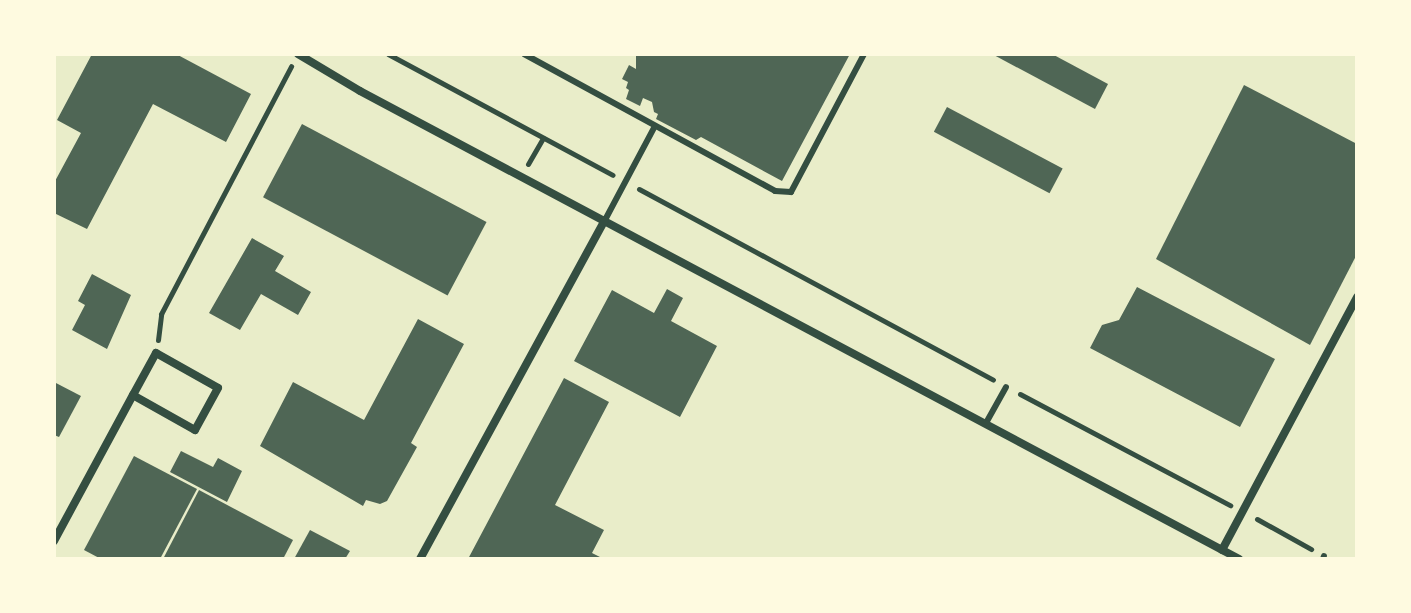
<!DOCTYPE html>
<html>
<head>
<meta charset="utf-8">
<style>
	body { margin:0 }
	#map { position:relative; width:1411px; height:613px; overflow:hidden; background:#e9edc9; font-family:Signika,sans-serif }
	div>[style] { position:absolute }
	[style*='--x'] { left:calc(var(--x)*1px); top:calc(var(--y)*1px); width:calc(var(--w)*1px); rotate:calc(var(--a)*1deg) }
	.building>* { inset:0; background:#4f6655; transform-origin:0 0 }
	.path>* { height:5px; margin:-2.5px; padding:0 2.5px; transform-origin:2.5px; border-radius:2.5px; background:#344e41 }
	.service>* { height:6px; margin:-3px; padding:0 3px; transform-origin:3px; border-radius:3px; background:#344e41 }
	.minor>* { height:8px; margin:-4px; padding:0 4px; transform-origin:4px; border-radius:4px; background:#344e41 }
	span { translate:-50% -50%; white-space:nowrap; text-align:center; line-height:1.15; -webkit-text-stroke:6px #fefae0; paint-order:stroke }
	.frame { position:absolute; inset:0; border:56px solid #fefae0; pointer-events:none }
</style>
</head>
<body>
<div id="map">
	<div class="building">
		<i style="clip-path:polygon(92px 54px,176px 54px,251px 94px,226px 142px,153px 104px,87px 229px,54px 213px,54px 183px,81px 133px,57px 120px)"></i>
		<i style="clip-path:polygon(636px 54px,850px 54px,782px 181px,701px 137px,696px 140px,656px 119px,658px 114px,654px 112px,652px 102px,643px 98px,640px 106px,626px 99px,629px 90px,626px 88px,628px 82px,622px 79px,629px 65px,636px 69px)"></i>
		<i style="clip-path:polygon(992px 54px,1052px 54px,1108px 84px,1095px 109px)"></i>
		<i style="clip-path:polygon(1244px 85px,1357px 144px,1357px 254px,1310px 345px,1156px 259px)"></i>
		<i style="left:947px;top:107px;width:131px;height:28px;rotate:28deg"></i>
		<i style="left:302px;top:124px;width:209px;height:83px;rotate:28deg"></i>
		<i style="clip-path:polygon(252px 238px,284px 256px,275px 271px,311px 292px,298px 315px,261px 294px,240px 330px,209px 313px)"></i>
		<i style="clip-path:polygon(92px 274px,131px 295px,107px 349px,72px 330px,85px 305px,78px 301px)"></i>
		<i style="clip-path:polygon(1137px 287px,1275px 359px,1240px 427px,1090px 348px,1102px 325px,1119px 320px)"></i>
		<i style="clip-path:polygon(667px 289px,683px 298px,671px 321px,717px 346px,680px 417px,574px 361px,612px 290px,654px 313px)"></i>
		<i style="clip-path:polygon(418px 319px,464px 344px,411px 443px,417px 447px,387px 501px,380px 504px,366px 500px,363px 506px,260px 446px,293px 382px,364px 420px)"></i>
		<i style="clip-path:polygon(564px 378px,609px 402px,555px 505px,604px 530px,592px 553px,604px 559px,468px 559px)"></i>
		<i style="clip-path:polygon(54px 382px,81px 396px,59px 437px,54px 435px)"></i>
		<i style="clip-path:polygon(181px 451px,213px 467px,218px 458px,242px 471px,227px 502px,170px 472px)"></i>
		<i style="clip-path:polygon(134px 456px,197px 489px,160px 559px,101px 559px,84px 550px)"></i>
		<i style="clip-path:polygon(199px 490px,293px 540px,283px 559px,163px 559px)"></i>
		<i style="clip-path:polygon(310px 530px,350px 551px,345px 559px,294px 559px)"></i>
	</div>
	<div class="path">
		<i style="--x:388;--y:54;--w:255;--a:28.3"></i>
		<i style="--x:528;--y:164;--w:30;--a:-60"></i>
		<i style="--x:639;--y:189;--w:402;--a:28.3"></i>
		<i style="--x:158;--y:340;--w:26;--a:-83"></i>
		<i style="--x:161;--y:314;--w:280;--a:-62.3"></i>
		<i style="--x:1020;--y:394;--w:238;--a:27.9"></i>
		<i style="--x:1257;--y:519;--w:62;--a:29.1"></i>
	</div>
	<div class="service">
		<i style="--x:524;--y:54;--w:286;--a:28.6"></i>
		<i style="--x:775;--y:191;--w:16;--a:4"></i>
		<i style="--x:791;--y:192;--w:156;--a:-62.1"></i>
		<i style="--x:605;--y:220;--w:106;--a:-62"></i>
		<i style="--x:986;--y:423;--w:41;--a:-60.9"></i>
		<i style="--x:1323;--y:559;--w:3;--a:-72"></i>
	</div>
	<div class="minor">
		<i style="--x:298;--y:54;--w:72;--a:30.8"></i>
		<i style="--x:360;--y:91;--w:996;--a:28.03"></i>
		<i style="--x:156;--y:353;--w:71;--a:29.4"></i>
		<i style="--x:218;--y:388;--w:48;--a:118.7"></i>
		<i style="--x:195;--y:430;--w:71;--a:-150.6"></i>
		<i style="--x:133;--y:395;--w:48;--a:-61.3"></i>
		<i style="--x:54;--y:541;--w:166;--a:-61.6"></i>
		<i style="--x:1222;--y:550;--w:287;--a:-61.9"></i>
		<i style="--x:420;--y:559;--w:386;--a:-61.4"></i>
	</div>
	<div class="frame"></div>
</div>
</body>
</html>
